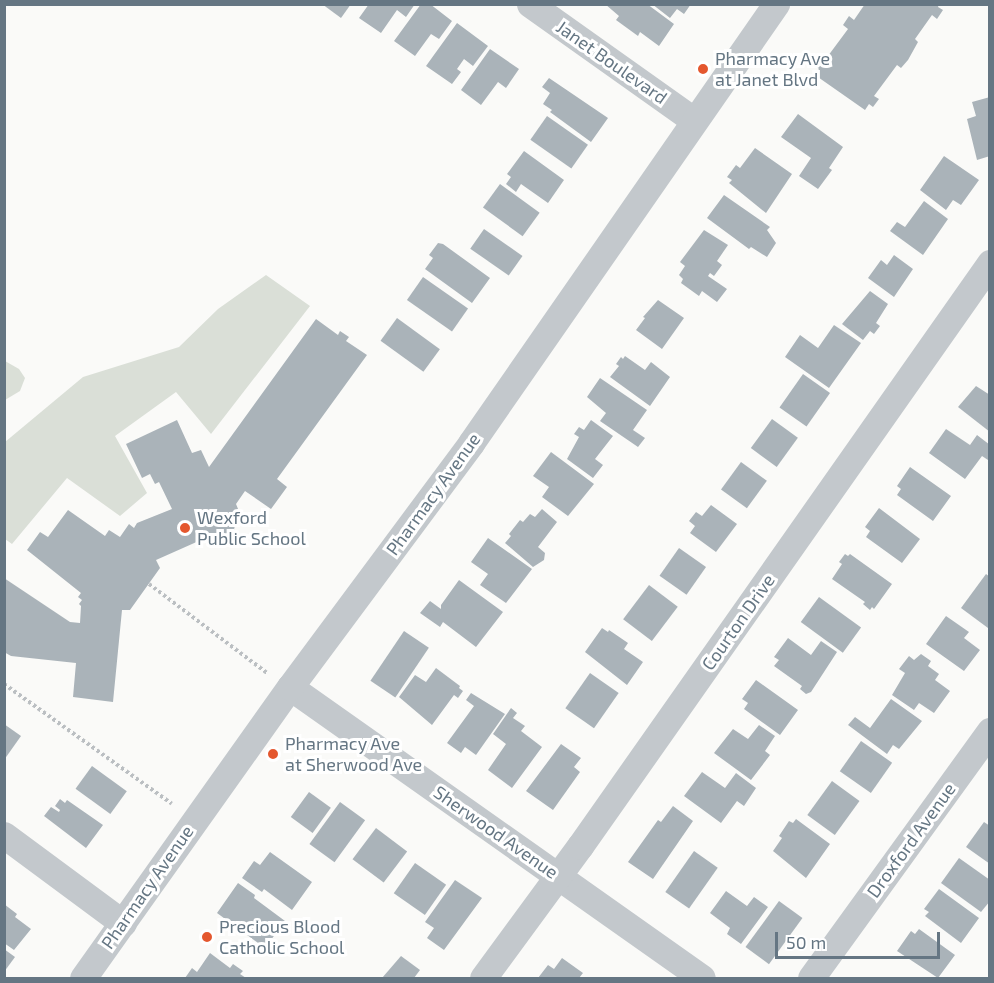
<!DOCTYPE html>
<html>
<head>
<meta charset="utf-8">
<style>
	body { margin:0 }
	#map { position:relative; width:994px; height:983px; overflow:hidden; background:#fafaf8; font-family:"Exo 2",sans-serif }
	div>[style] { position:absolute }
	[style*='--x'] { left:calc(var(--x)*1px); top:calc(var(--y)*1px); width:calc(var(--w)*1px); rotate:calc(var(--a)*1deg) }
	.green>* { inset:0; background:#dadfd7 }
	.building>* { inset:0; background:#aab3b9; transform-origin:0 0 }
	.path>* { height:4px; margin-top:-2px; transform-origin:0; background:repeating-linear-gradient(90deg,#bbbfc2 0 3px,transparent 0 6px) }
	.minor>* { height:27px; margin:-13.5px; padding:0 13.5px; transform-origin:13.5px; border-radius:13.5px; background:#c3c8cc }
	.dots>* { width:16px; height:16px; translate:-50% -50%; box-sizing:border-box; border:3px solid #fff; border-radius:50% }
	span { translate:-50% -50%; white-space:nowrap; text-align:center; line-height:1.15; -webkit-text-stroke:6px #fff; paint-order:stroke }
	.poi-label { font-size:18px; color:#657683 }
	.left { translate:0 -50%; text-align:left }
	.street-label { font-size:18px; color:#657683 }
	.frame { position:absolute; inset:0; border:6px solid #657683; pointer-events:none }
	.scale { position:absolute; left:775px; top:932px; width:165px; height:27px; box-sizing:border-box; border:3px solid #657683; border-top:0; padding-left:8px; font-size:18px; line-height:21px; white-space:nowrap; color:#657683; -webkit-text-stroke:4px #fff; paint-order:stroke }
</style>
</head>
<body>
<div id="map">
	<div class="green">
		<i style="clip-path:polygon(266px 275px,310px 306px,211px 434px,176px 392px,115px 436px,147px 493px,120px 516px,67px 478px,12px 544px,5px 539px,5px 442px,83px 377px,179px 347px,218px 309px)"></i>
		<i style="clip-path:polygon(5px 361px,19px 369px,25px 378px,20px 391px,5px 400px)"></i>
	</div>
	<div class="building">
		<i style="clip-path:polygon(322px 4px,351px 4px,341px 18px)"></i>
		<i style="clip-path:polygon(369px 4px,415px 4px,406px 17px,397px 10px,381px 33px,359px 18px)"></i>
		<i style="clip-path:polygon(421px 4px,430px 4px,452px 21px,439px 39px,431px 34px,415px 56px,394px 41px)"></i>
		<i style="clip-path:polygon(605px 4px,647px 4px,674px 24px,659px 46px,640px 32px,638px 36px,616px 20px,619px 16px)"></i>
		<i style="clip-path:polygon(652px 4px,691px 4px,684px 14px,677px 9px,670px 18px)"></i>
		<i style="clip-path:polygon(865px 4px,939px 4px,938px 7px,943px 10px,937px 19px,932px 15px,915px 39px,918px 42px,908px 60px,901px 68px,897px 65px,874px 96px,879px 99px,873px 107px,869px 104px,865px 110px,815px 75px,819px 69px,815px 65px,821px 57px,825px 60px,848px 29px,843px 25px,849px 16px,854px 20px)"></i>
		<i style="clip-path:polygon(457px 23px,488px 46px,473px 66px,464px 59px,457px 69px,461px 72px,452px 84px,426px 66px)"></i>
		<i style="clip-path:polygon(490px 49px,519px 69px,506px 88px,498px 82px,481px 105px,461px 90px)"></i>
		<i style="clip-path:polygon(549px 78px,608px 118px,591px 142px,550px 112px,552px 110px,543px 104px,550px 93px,542px 87px)"></i>
		<i style="clip-path:polygon(990px 97px,990px 156px,977px 160px,967px 119px,976px 116px,972px 102px)"></i>
		<i style="clip-path:polygon(798px 114px,843px 147px,829px 168px,832px 170px,818px 189px,799px 176px,811px 158px,781px 137px)"></i>
		<i style="left:547px;top:116px;width:50px;height:29px;rotate:35deg"></i>
		<i style="clip-path:polygon(755px 148px,792px 174px,766px 213px,729px 183px,732px 180px,727px 177px,736px 165px,740px 168px)"></i>
		<i style="clip-path:polygon(524px 151px,564px 180px,548px 203px,521px 184px,516px 192px,506px 184px,511px 177px,507px 174px)"></i>
		<i style="clip-path:polygon(944px 156px,979px 180px,961px 205px,953px 200px,946px 210px,920px 190px)"></i>
		<i style="left:500px;top:184px;width:49px;height:29px;rotate:36deg"></i>
		<i style="clip-path:polygon(724px 195px,770px 227px,767px 230px,776px 243px,767px 257px,751px 247px,749px 249px,707px 218px)"></i>
		<i style="clip-path:polygon(924px 201px,948px 219px,923px 255px,890px 231px,897px 222px,905px 227px)"></i>
		<i style="left:484px;top:229px;width:47px;height:24px;rotate:35deg"></i>
		<i style="clip-path:polygon(704px 230px,728px 245px,717px 261px,722px 265px,714px 276px,710px 273px,708px 276px,727px 289px,717px 302px,702px 291px,699px 296px,681px 283px,683px 279px,679px 275px,685px 266px,680px 262px)"></i>
		<i style="clip-path:polygon(438px 243px,443px 244px,490px 278px,472px 303px,425px 269px,433px 258px,429px 255px)"></i>
		<i style="clip-path:polygon(894px 255px,913px 269px,894px 297px,868px 278px,881px 260px,887px 265px)"></i>
		<i style="left:423px;top:277px;width:55px;height:28px;rotate:35deg"></i>
		<i style="clip-path:polygon(870px 291px,888px 304px,876px 323px,880px 326px,874px 334px,870px 331px,863px 340px,842px 324px)"></i>
		<i style="clip-path:polygon(658px 300px,684px 318px,662px 349px,636px 330px,645px 318px,643px 317px)"></i>
		<i style="left:397px;top:318px;width:53px;height:28px;rotate:36deg"></i>
		<i style="clip-path:polygon(316px 319px,338px 335px,340px 331px,349px 337px,346px 341px,367px 355px,277px 479px,287px 487px,271px 509px,245px 491px,236px 504px,243px 521px,235px 525px,234px 530px,223px 535px,219px 532px,156px 560px,160px 568px,130px 610px,122px 610px,113px 702px,73px 697px,76px 663px,11px 656px,4px 652px,4px 578px,70px 622px,80px 623px,81px 606px,79px 604px,82px 600px,78px 597px,81px 593px,27px 550px,40px 532px,48px 537px,68px 510px,105px 536px,109px 530px,120px 537px,129px 524px,134px 528px,137px 523px,172px 509px,159px 482px,155px 484px,150px 474px,142px 478px,126px 444px,177px 420px,192px 453px,201px 450px,209px 467px)"></i>
		<i style="clip-path:polygon(834px 325px,861px 343px,829px 388px,785px 357px,800px 335px,818px 348px)"></i>
		<i style="clip-path:polygon(625px 356px,645px 370px,651px 362px,670px 377px,650px 406px,610px 377px,619px 366px,616px 364px,621px 357px,623px 359px)"></i>
		<i style="left:803px;top:374px;width:33px;height:41px;rotate:35deg"></i>
		<i style="clip-path:polygon(600px 378px,647px 410px,633px 430px,645px 438px,638px 447px,600px 421px,606px 413px,587px 397px)"></i>
		<i style="clip-path:polygon(976px 386px,990px 395px,990px 432px,958px 407px)"></i>
		<i style="left:772px;top:419px;width:32px;height:36px;rotate:36deg"></i>
		<i style="clip-path:polygon(591px 420px,613px 436px,595px 459px,603px 465px,593px 478px,567px 459px,579px 437px,574px 434px,579px 427px,584px 430px)"></i>
		<i style="clip-path:polygon(946px 429px,970px 445px,977px 435px,990px 445px,990px 458px,988px 460px,982px 456px,965px 479px,929px 453px)"></i>
		<i style="clip-path:polygon(551px 452px,594px 484px,568px 516px,542px 497px,549px 487px,533px 476px)"></i>
		<i style="left:741px;top:462px;width:32px;height:34px;rotate:36deg"></i>
		<i style="clip-path:polygon(910px 467px,951px 496px,933px 521px,897px 495px,901px 489px,897px 486px)"></i>
		<i style="clip-path:polygon(711px 505px,737px 524px,716px 552px,690px 533px,695px 526px,689px 521px,696px 512px,702px 516px)"></i>
		<i style="clip-path:polygon(879px 508px,920px 539px,902px 563px,866px 537px,870px 531px,865px 527px)"></i>
		<i style="clip-path:polygon(542px 509px,557px 522px,538px 547px,545px 553px,544px 560px,533px 567px,505px 543px,511px 536px,509px 534px,520px 520px,523px 522px,530px 514px,535px 517px)"></i>
		<i style="clip-path:polygon(488px 538px,532px 569px,506px 603px,480px 585px,488px 574px,471px 562px)"></i>
		<i style="left:679px;top:548px;width:33px;height:34px;rotate:35deg"></i>
		<i style="clip-path:polygon(845px 554px,848px 556px,850px 554px,892px 584px,874px 609px,872px 607px,870px 610px,863px 604px,865px 602px,832px 579px,842px 564px,839px 562px)"></i>
		<i style="clip-path:polygon(986px 574px,990px 577px,988px 628px,961px 608px)"></i>
		<i style="clip-path:polygon(459px 580px,503px 612px,476px 647px,443px 622px,440px 627px,420px 613px,430px 601px,441px 609px,441px 605px)"></i>
		<i style="left:649px;top:585px;width:36px;height:43px;rotate:37deg"></i>
		<i style="left:819px;top:597px;width:52px;height:31px;rotate:36deg"></i>
		<i style="clip-path:polygon(946px 616px,969px 632px,964px 638px,980px 650px,964px 671px,926px 644px)"></i>
		<i style="clip-path:polygon(602px 628px,608px 632px,609px 630px,628px 643px,624px 649px,643px 662px,627px 685px,585px 652px)"></i>
		<i style="left:404px;top:631px;width:30px;height:60px;rotate:34deg"></i>
		<i style="clip-path:polygon(788px 638px,811px 655px,821px 641px,837px 652px,811px 692px,806px 694px,800px 689px,802px 686px,774px 666px,779px 660px,774px 657px)"></i>
		<i style="clip-path:polygon(921px 654px,931px 661px,928px 666px,939px 674px,935px 680px,950px 691px,934px 713px,919px 703px,914px 710px,892px 695px,905px 673px,899px 669px,909px 656px,914px 660px)"></i>
		<i style="clip-path:polygon(436px 668px,460px 686px,459px 688px,463px 691px,458px 698px,454px 695px,432px 725px,399px 697px,415px 675px,426px 682px)"></i>
		<i style="left:590px;top:673px;width:35px;height:43px;rotate:35deg"></i>
		<i style="clip-path:polygon(756px 680px,798px 710px,780px 735px,744px 709px,748px 703px,742px 699px)"></i>
		<i style="clip-path:polygon(471px 693px,505px 714px,476px 755px,465px 747px,461px 753px,447px 743px,474px 706px,466px 700px)"></i>
		<i style="clip-path:polygon(891px 699px,922px 721px,899px 749px,893px 745px,887px 754px,848px 725px,855px 717px,870px 728px)"></i>
		<i style="clip-path:polygon(511px 708px,517px 713px,513px 718px,525px 726px,521px 731px,542px 747px,512px 788px,488px 770px,506px 744px,493px 734px)"></i>
		<i style="clip-path:polygon(4px 724px,21px 736px,4px 760px)"></i>
		<i style="clip-path:polygon(759px 725px,775px 736px,765px 751px,770px 755px,751px 780px,714px 753px,733px 729px,748px 739px)"></i>
		<i style="left:861px;top:741px;width:38px;height:37px;rotate:35deg"></i>
		<i style="clip-path:polygon(561px 744px,581px 758px,574px 767px,580px 772px,553px 810px,526px 791px)"></i>
		<i style="left:92px;top:766px;width:43px;height:28px;rotate:36deg"></i>
		<i style="clip-path:polygon(702px 772px,725px 788px,736px 773px,756px 788px,744px 806px,737px 801px,721px 823px,684px 796px)"></i>
		<i style="left:832px;top:781px;width:34px;height:42px;rotate:36deg"></i>
		<i style="left:309px;top:792px;width:27px;height:31px;rotate:36deg"></i>
		<i style="clip-path:polygon(60px 799px,65px 803px,67px 800px,103px 825px,86px 848px,44px 816px,51px 807px,59px 812px,60px 810px,55px 806px)"></i>
		<i style="left:340px;top:802px;width:31px;height:52px;rotate:36deg"></i>
		<i style="clip-path:polygon(673px 806px,693px 821px,653px 879px,628px 862px,658px 820px,661px 822px)"></i>
		<i style="clip-path:polygon(796px 819px,830px 844px,806px 878px,773px 851px,782px 838px,779px 836px,789px 821px,793px 823px)"></i>
		<i style="clip-path:polygon(984px 822px,990px 826px,990px 864px,966px 847px)"></i>
		<i style="left:376px;top:828px;width:39px;height:39px;rotate:37deg"></i>
		<i style="left:694px;top:851px;width:29px;height:50px;rotate:35deg"></i>
		<i style="clip-path:polygon(270px 852px,312px 882px,292px 910px,264px 889px,262px 892px,242px 878px,254px 861px,260px 865px)"></i>
		<i style="clip-path:polygon(959px 858px,990px 880px,990px 901px,981px 912px,941px 883px)"></i>
		<i style="left:415px;top:863px;width:38px;height:37px;rotate:35deg"></i>
		<i style="clip-path:polygon(455px 880px,482px 898px,444px 950px,427px 938px,434px 928px,425px 922px)"></i>
		<i style="clip-path:polygon(238px 883px,255px 895px,254px 898px,285px 921px,265px 948px,217px 913px)"></i>
		<i style="clip-path:polygon(939px 889px,979px 918px,961px 943px,925px 916px,929px 912px,924px 909px)"></i>
		<i style="clip-path:polygon(726px 891px,747px 906px,754px 897px,768px 907px,741px 944px,727px 934px,730px 928px,710px 913px)"></i>
		<i style="left:779px;top:901px;width:29px;height:57px;rotate:36deg"></i>
		<i style="clip-path:polygon(4px 904px,17px 914px,15px 917px,31px 929px,14px 950px,4px 943px)"></i>
		<i style="clip-path:polygon(919px 929px,955px 955px,938px 978px,897px 951px,911px 931px,915px 934px)"></i>
		<i style="clip-path:polygon(4px 949px,15px 957px,4px 972px)"></i>
		<i style="clip-path:polygon(210px 953px,230px 968px,233px 964px,243px 971px,240px 974px,246px 978px,185px 978px,192px 968px,197px 972px)"></i>
		<i style="clip-path:polygon(401px 956px,420px 970px,414px 978px,382px 978px)"></i>
		<i style="clip-path:polygon(562px 958px,583px 973px,579px 978px,538px 978px,548px 965px,554px 969px)"></i>
	</div>
	<div class="path">
		<i style="--x:149;--y:584;--w:148;--a:37"></i>
		<i style="--x:4;--y:684;--w:206;--a:35.5"></i>
	</div>
	<div class="minor">
		<i style="--x:530;--y:4;--w:200;--a:35.4"></i>
		<i style="--x:290;--y:687;--w:504;--a:35.23"></i>
		<i style="--x:4;--y:835;--w:148;--a:36.5"></i>
		<i style="--x:83;--y:978;--w:357;--a:-54.6"></i>
		<i style="--x:290;--y:687;--w:304;--a:-53.4"></i>
		<i style="--x:471;--y:443;--w:535;--a:-55.21"></i>
		<i style="--x:483;--y:978;--w:164;--a:-53.7"></i>
		<i style="--x:580;--y:846;--w:713;--a:-54.88"></i>
		<i style="--x:811;--y:978;--w:305;--a:-54.1"></i>
	</div>
	<div class="dots">
		<i style="left:703px;top:69px;background:#e4572e"></i>
		<i style="left:185px;top:528px;background:#e4572e"></i>
		<i style="left:273px;top:754px;background:#e4572e"></i>
		<i style="left:207px;top:937px;background:#e4572e"></i>
	</div>
	<div class="poi-label">
		<span class="left" style="left:715px;top:69px">Pharmacy Ave<br>at Janet Blvd</span>
		<span class="left" style="left:197px;top:528px">Wexford<br>Public School</span>
		<span class="left" style="left:285px;top:754px">Pharmacy Ave<br>at Sherwood Ave</span>
		<span class="left" style="left:219px;top:937px">Precious Blood<br>Catholic School</span>
	</div>
	<div class="street-label">
		<span style="left:612px;top:62px;rotate:35deg">Janet Boulevard</span>
		<span style="left:433px;top:494px;rotate:-54deg">Pharmacy Avenue</span>
		<span style="left:738px;top:622px;rotate:-55deg">Courton Drive</span>
		<span style="left:496px;top:832px;rotate:35deg">Sherwood Avenue</span>
		<span style="left:911px;top:840px;rotate:-54deg">Droxford Avenue</span>
		<span style="left:147px;top:887px;rotate:-55deg">Pharmacy Avenue</span>
	</div>
	<div class="frame"></div>
	<div class="scale">50 m</div>
</div>
</body>
</html>
